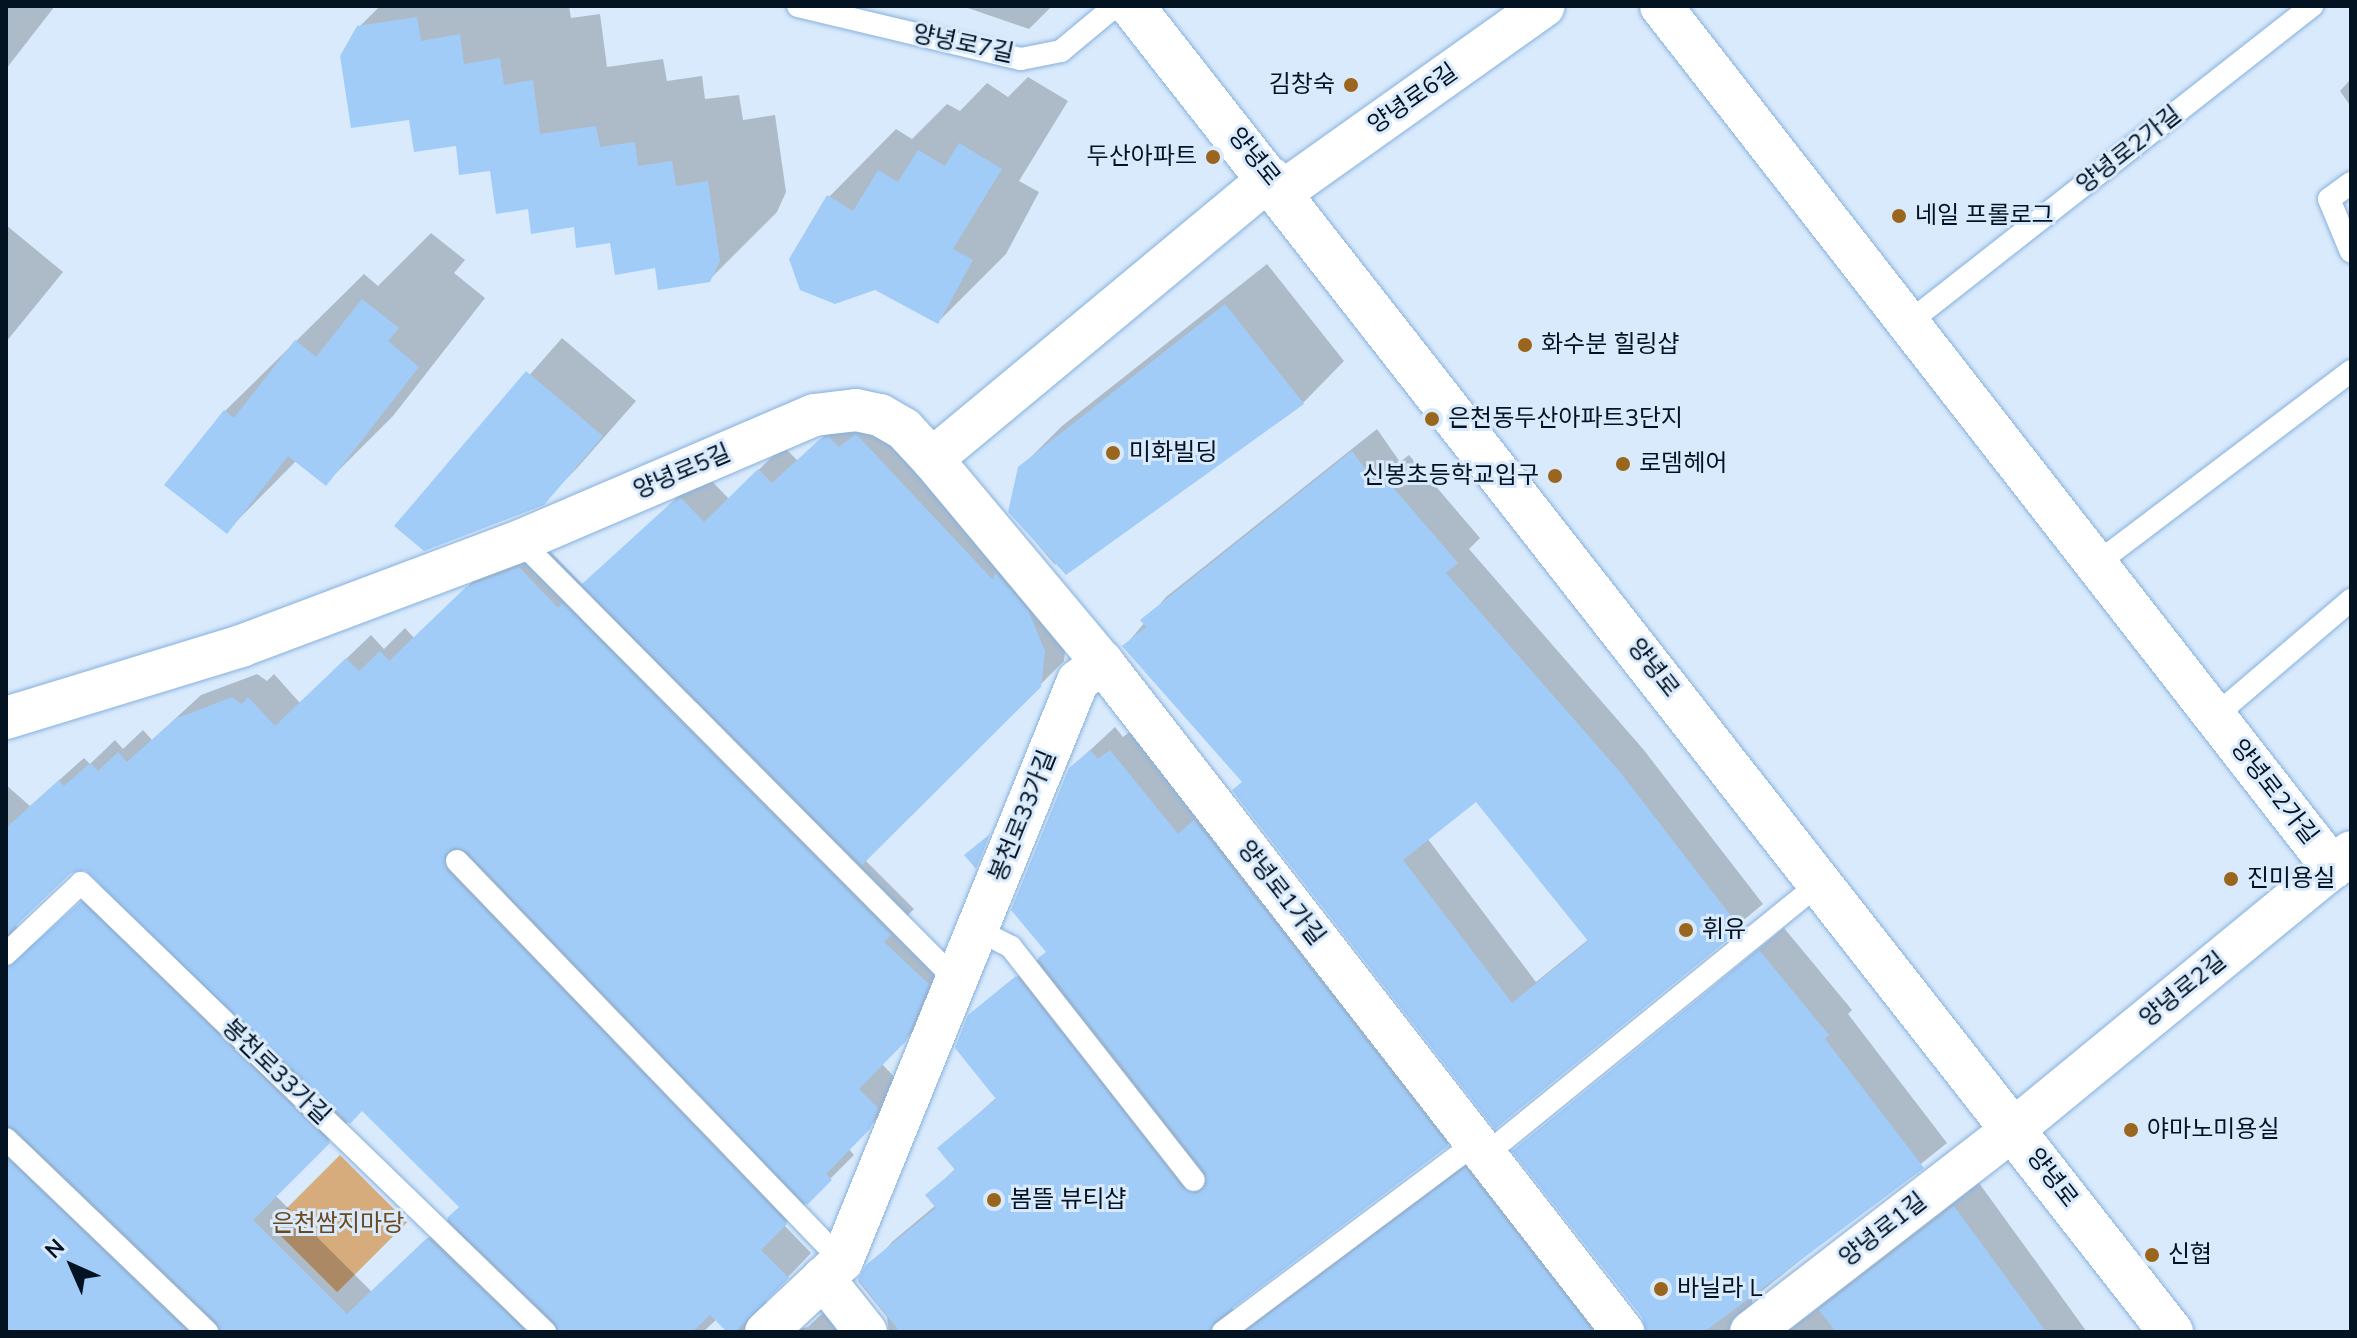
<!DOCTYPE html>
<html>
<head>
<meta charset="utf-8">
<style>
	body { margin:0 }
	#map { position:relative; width:2357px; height:1338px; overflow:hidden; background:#d9eafc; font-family:"Nunito Sans","Noto Sans KR",sans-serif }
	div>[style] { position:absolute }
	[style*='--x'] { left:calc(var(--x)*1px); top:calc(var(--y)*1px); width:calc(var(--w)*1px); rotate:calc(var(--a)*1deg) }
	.green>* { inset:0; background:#d6ac7d; transform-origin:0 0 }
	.shadow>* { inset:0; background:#0003 }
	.building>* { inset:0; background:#a2ccf8 }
	.roads { filter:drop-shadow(0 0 2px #87b1dd) drop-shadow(0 0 2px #87b1dd) }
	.service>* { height:22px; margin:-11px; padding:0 11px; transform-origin:11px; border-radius:11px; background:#fff }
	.minor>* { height:42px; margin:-21px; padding:0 21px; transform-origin:21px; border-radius:21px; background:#fff }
	.secondary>* { height:44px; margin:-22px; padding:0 22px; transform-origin:22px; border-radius:22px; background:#fff }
	.dots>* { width:22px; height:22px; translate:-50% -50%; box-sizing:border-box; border:4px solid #d9eafc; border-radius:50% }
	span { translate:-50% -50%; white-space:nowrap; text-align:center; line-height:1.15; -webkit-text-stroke:6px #d9eafc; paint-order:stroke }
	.street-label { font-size:24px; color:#041322 }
	.poi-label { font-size:24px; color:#041322 }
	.right { translate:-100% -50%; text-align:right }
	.left { translate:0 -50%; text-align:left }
	.park-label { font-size:24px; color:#6a481c }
	.frame { position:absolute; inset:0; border:8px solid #041322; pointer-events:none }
	.north { position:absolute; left:32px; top:1226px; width:80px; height:80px; -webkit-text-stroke:6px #d9eafc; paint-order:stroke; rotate:315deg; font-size:22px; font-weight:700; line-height:32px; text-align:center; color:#041322 }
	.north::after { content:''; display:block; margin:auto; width:28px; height:36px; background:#041322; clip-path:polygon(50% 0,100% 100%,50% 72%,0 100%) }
</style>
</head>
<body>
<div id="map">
	<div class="green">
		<i style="left:340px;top:1155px;width:95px;height:99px;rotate:45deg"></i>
	</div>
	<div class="shadow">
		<i style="clip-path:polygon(6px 6px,55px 6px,6px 69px)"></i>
		<i style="clip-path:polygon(380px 6px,569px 6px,571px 18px,600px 14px,607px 67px,663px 59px,667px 81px,702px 76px,705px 99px,739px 95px,743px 120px,775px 115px,786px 192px,777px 212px,709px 280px,657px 266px,612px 240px,529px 207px,492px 168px,411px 118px,359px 27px)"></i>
		<i style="clip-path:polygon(962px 6px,1052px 6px,1029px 29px)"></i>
		<i style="clip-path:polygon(1028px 77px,1068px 101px,1019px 181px,1039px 192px,1006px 254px,938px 322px,829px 197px,896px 129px,912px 139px,947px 104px,960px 111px,987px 83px,1008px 97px)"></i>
		<i style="clip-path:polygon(2351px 79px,2351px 107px,2340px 91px)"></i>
		<i style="clip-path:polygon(6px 225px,63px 272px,6px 342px)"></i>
		<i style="clip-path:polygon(431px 233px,465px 260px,454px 273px,485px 298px,393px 416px,326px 483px,297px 460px,226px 532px,225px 411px,364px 274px,378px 286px)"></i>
		<i style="clip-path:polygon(1267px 264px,1344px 361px,1303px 403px,1066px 572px,1058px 562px,1055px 565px,1010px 512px,1020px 468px,1062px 426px)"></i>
		<i style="clip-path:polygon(562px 338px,636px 401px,578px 467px,543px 503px,397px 526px)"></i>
		<i style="clip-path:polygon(evenodd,881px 412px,1068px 626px,1064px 661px,865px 860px,914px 909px,906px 917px,951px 960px,929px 1015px,882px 1064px,901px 1084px,893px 1103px,848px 1148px,854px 1155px,784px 1225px,811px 1253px,766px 1300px,771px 1324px,783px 1332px,808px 1327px,846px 1291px,881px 1331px,889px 1332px,887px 1317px,858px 1281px,893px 1241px,936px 1205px,928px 1195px,956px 1168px,940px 1148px,997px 1097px,970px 1017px,1048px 951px,1070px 769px,1115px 727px,1123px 737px,1135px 728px,1471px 1121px,1447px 1145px,1232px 1308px,1241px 1321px,1490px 1146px,1639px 1331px,1646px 1330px,1644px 1316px,1515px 1151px,1784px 928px,1852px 1010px,1848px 1014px,1947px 1143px,1752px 1299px,1755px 1322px,1767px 1331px,1792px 1328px,1979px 1183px,2087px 1332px,730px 1332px,717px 1319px,703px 1332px,6px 1332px,6px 785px,30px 806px,84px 758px,90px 764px,115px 740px,123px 749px,143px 730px,152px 740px,201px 695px,257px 674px,267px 681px,274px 674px,300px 703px,371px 635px,384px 649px,405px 628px,414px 638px,492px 563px,543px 544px,583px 585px,698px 478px,706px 475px,729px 499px,783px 446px,798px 461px,846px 415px,881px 412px,91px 870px,103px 882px,36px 944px,20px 941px,16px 924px,71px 871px,91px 870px,881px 412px,361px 1109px,461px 1207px,372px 1292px,275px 1195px,361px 1109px)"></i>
		<i style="clip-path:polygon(evenodd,1377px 429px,1400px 462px,1409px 455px,1480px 538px,1469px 549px,1643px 749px,1763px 904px,1496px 1126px,1244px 781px,1125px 646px,1166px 597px,1377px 429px,1477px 800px,1589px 939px,1536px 982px,1427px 838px,1477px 800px)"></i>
	</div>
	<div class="building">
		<i style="clip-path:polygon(417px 17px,421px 41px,460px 34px,464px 64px,500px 58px,504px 85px,533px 80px,540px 134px,596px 126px,600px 147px,635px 142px,638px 166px,672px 161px,676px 186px,708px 181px,720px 261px,710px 282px,658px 290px,655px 268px,615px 275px,610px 243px,576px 248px,574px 227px,531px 234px,528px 209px,496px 214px,490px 171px,459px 175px,456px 146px,414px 152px,409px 120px,351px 128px,340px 56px,357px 26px)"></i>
		<i style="clip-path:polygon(959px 143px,1002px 169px,953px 249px,973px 260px,938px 324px,875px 290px,835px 304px,800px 290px,789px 259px,827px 195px,853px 211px,878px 170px,898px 182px,918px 150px,945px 166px)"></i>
		<i style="clip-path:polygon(362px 299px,399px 328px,388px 341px,419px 367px,326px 486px,288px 456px,227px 534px,164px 485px,224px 410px,234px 418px,295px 340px,316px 357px)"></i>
		<i style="clip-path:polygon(1225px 304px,1304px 404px,1066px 575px,1008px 512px,1018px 467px)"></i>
		<i style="clip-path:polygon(526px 371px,603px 436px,544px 505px,424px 551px,394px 526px)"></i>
		<i style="clip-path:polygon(856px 434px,993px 580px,995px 572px,1029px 612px,1045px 651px,1041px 687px,862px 865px,582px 584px,672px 502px,681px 498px,704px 522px,758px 469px,772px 483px,820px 439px,829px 437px,839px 447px)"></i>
		<i style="clip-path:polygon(evenodd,1352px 451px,1376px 484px,1384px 477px,1458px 563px,1446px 573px,1620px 772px,1741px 929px,1495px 1129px,1232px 790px,1242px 782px,1122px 646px,1146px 627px,1140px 620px,1352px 451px,1476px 802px,1588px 941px,1512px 1003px,1403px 860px,1476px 802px)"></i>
		<i style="clip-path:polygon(519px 567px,558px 608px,562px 603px,891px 935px,884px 942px,929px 984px,906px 1041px,859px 1089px,878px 1108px,870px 1129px,826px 1174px,832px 1180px,807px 1205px,467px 851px,454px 847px,444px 856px,447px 871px,787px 1224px,761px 1250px,789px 1278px,735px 1332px,727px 1332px,710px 1315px,692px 1332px,559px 1332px,555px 1322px,447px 1218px,459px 1207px,362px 1111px,350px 1124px,85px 870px,71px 873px,6px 935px,6px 828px,59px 780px,64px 786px,90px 763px,98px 771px,118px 752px,127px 762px,175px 719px,232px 697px,242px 704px,248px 697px,275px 726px,346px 658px,359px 671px,380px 651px,389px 661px,466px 587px)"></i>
		<i style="clip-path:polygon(1090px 750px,1098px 759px,1110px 750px,1178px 834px,1194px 820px,1448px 1146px,1215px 1321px,1209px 1332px,900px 1332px,858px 1279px,867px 1264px,936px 1208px,925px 1195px,955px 1170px,937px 1148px,996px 1099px,955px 1048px,968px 1015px,1016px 976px,1183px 1189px,1197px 1194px,1207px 1184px,1205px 1171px,1038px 958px,1046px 952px,1011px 910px,1069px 768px)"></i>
		<i style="clip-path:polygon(990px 834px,976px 869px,964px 855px)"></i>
		<i style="clip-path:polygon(81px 902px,330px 1143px,253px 1220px,347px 1314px,427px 1238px,525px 1332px,221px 1332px,217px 1322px,16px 1129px,6px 1125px,6px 968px)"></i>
		<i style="clip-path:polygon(1759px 950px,1829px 1035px,1825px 1039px,1924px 1168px,1704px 1332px,1646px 1332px,1642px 1317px,1512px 1151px)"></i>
		<i style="clip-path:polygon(6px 1158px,187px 1332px,6px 1332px)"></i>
		<i style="clip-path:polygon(1465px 1168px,1593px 1332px,1246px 1332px)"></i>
		<i style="clip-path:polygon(1954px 1206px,2046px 1332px,1836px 1332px,1819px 1310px)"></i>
	</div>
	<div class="roads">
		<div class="service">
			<i style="--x:798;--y:6;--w:229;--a:13.4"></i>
			<i style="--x:1021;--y:59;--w:41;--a:-11.3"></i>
			<i style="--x:1061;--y:51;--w:70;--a:-39.8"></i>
			<i style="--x:2351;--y:183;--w:27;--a:144"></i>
			<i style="--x:2329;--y:199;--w:57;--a:67.5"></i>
			<i style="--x:1908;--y:323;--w:514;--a:-38.12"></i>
			<i style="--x:520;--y:541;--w:617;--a:45.2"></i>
			<i style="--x:2096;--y:564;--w:320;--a:-37.1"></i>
			<i style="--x:2215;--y:716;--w:179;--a:-40.5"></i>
			<i style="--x:457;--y:861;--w:555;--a:46.09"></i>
			<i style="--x:976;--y:929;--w:39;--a:27"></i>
			<i style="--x:1011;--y:947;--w:296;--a:51.9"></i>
			<i style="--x:6;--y:954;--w:103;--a:-43.4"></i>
			<i style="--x:81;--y:883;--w:646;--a:44.06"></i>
			<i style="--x:6;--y:1139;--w:279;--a:43.8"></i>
			<i style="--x:1485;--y:1155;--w:433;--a:-39.1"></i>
			<i style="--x:1223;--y:1332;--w:316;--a:-36.8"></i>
		</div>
		<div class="minor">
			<i style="--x:1661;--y:6;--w:1093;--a:52.06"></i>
			<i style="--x:1282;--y:192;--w:321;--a:-35.4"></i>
			<i style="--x:932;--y:459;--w:265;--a:50.1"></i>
			<i style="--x:1102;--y:662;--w:849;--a:52.13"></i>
			<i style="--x:6;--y:718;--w:246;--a:-17"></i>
			<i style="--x:241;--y:646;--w:298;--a:-20.6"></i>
			<i style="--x:520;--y:541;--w:320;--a:-23.2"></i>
			<i style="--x:814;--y:415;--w:42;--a:-6.8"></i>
			<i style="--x:856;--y:410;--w:25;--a:12"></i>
			<i style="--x:880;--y:415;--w:28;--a:30"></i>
			<i style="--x:904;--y:429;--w:41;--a:47"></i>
			<i style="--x:932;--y:459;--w:440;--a:-39.7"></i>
			<i style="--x:823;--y:1278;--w:69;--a:51.5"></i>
			<i style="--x:766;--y:1332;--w:104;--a:-43.1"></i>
			<i style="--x:842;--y:1261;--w:626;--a:-67.86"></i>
			<i style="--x:1078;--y:681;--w:31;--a:-38"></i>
			<i style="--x:1751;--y:1332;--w:332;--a:-37.7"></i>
			<i style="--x:2014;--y:1129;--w:436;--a:-39.4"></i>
		</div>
		<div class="secondary">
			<i style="--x:1132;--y:6;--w:1685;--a:51.92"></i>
		</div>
	</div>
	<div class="dots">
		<i style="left:1351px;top:85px;background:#9a661d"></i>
		<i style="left:1213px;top:157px;background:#9a661d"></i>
		<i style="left:1899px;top:216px;background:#9a661d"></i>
		<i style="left:1525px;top:345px;background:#9a661d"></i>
		<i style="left:1432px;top:419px;background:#9a661d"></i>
		<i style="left:1113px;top:453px;background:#9a661d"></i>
		<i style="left:1623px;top:464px;background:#9a661d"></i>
		<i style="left:1555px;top:476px;background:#9a661d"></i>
		<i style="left:2231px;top:879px;background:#9a661d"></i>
		<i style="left:1686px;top:930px;background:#9a661d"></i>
		<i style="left:2131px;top:1130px;background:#9a661d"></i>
		<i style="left:994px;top:1200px;background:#9a661d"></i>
		<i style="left:2152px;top:1255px;background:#9a661d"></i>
		<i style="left:1661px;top:1289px;background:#9a661d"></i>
	</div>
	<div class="street-label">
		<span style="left:963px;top:44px;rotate:12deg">양녕로7길</span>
		<span style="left:1413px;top:99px;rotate:-35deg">양녕로6길</span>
		<span style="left:2129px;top:150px;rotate:-38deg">양녕로2가길</span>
		<span style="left:1254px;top:157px;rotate:51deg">양녕로</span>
		<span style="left:682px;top:472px;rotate:-23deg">양녕로5길</span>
		<span style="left:1653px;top:668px;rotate:52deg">양녕로</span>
		<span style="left:2274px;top:792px;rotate:52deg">양녕로2가길</span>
		<span style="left:1023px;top:816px;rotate:-68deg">봉천로33가길</span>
		<span style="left:1281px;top:893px;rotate:52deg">양녕로1가길</span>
		<span style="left:2183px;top:990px;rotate:-39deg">양녕로2길</span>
		<span style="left:276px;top:1072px;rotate:44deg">봉천로33가길</span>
		<span style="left:2052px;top:1178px;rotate:52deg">양녕로</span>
		<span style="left:1883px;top:1230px;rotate:-38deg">양녕로1길</span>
	</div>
	<div class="poi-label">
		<span class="right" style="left:1335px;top:85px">김창숙</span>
		<span class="right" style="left:1197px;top:157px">두산아파트</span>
		<span class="left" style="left:1915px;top:216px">네일 프롤로그</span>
		<span class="left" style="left:1541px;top:345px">화수분 힐링샵</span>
		<span class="left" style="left:1448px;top:419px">은천동두산아파트3단지</span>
		<span class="left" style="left:1129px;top:453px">미화빌딩</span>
		<span class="left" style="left:1639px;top:464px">로뎀헤어</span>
		<span class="right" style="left:1539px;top:476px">신봉초등학교입구</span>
		<span class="left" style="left:2247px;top:879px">진미용실</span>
		<span class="left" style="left:1702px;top:930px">휘유</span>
		<span class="left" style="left:2147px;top:1130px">야마노미용실</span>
		<span class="left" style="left:1010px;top:1200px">봄뜰 뷰티샵</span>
		<span class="left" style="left:2168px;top:1255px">신협</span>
		<span class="left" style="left:1677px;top:1289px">바닐라 L</span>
	</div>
	<div class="park-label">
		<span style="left:338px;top:1224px">은천쌈지마당</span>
	</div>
	<div class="frame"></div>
	<div class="north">N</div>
</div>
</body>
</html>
